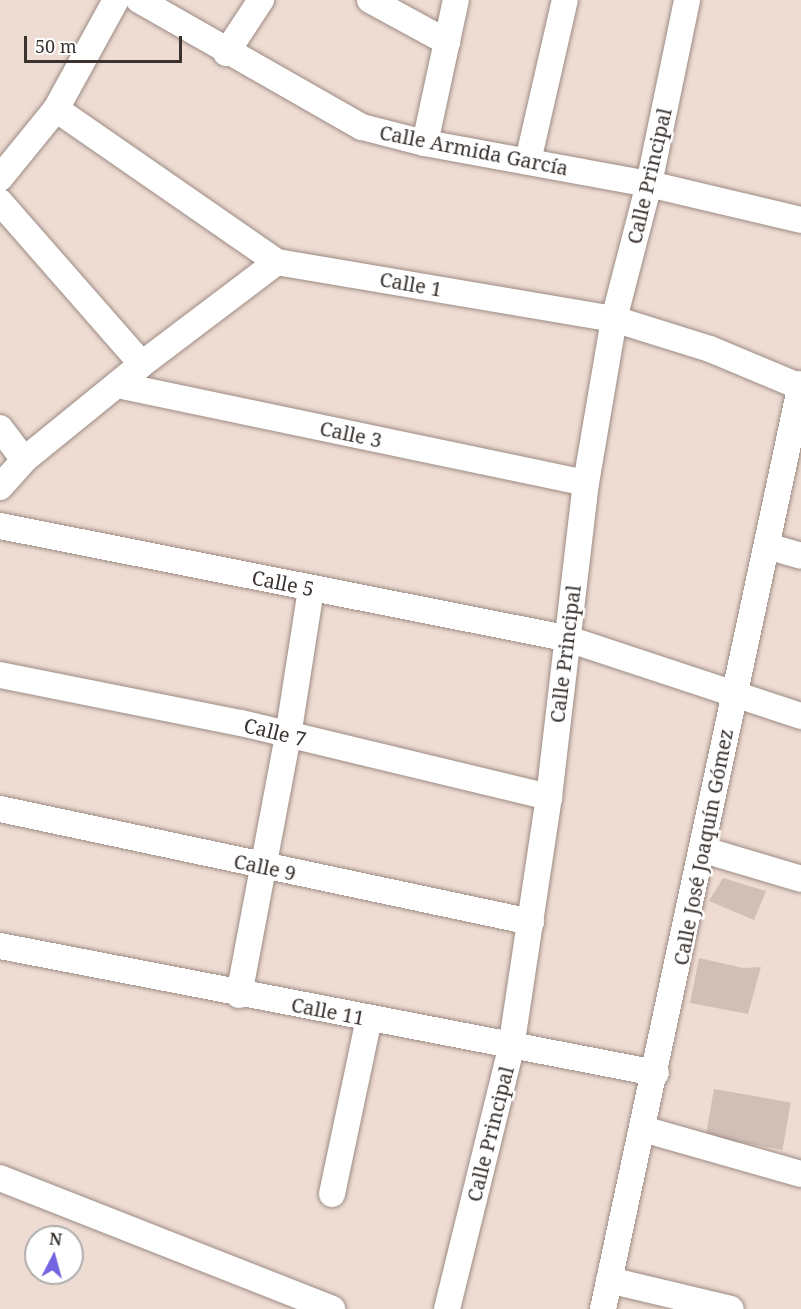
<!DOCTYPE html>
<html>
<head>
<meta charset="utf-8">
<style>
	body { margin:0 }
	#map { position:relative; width:801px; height:1309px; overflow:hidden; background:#eedcd3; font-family:"Noto Serif",serif }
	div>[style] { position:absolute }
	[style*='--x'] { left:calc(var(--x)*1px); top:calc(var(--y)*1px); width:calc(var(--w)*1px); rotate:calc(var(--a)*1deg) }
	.building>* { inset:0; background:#d1bfb7; transform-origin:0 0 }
	.roads { filter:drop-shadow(0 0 2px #9c8b83) drop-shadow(0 0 2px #9c8b83) }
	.minor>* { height:26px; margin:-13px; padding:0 13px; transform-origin:13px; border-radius:13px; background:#fff }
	span { translate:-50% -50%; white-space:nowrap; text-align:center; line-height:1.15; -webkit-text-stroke:5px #fff; paint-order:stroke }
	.street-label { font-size:20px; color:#3a332f }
	.north { position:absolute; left:24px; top:1225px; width:60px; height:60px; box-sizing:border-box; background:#fff; border:2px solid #b0adac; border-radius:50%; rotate:6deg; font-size:16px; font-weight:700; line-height:24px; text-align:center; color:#3a332f }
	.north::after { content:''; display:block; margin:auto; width:21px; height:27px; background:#7364df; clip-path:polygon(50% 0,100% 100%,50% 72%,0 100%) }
	.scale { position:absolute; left:24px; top:36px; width:158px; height:27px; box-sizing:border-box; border:3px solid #3a332f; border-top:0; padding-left:8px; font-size:18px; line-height:21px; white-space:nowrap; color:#3a332f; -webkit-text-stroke:4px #fff; paint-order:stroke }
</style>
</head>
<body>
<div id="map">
	<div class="building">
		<i style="clip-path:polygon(723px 878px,766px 891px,754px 920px,709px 901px)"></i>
		<i style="clip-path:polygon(699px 958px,743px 968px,761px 967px,748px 1014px,690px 1003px)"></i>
		<i style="left:714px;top:1089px;width:78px;height:48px;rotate:10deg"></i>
	</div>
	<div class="roads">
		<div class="minor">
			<i style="--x:139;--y:0;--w:257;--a:29.7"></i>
			<i style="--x:362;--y:127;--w:65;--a:14.3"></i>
			<i style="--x:425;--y:143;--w:228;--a:10.4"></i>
			<i style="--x:649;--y:184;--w:156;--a:13.3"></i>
			<i style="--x:370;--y:0;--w:88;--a:28.6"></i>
			<i style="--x:226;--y:53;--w:64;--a:-56.6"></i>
			<i style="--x:56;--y:109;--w:269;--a:34.7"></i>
			<i style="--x:277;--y:262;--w:342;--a:9.6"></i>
			<i style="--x:614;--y:319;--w:101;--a:17.4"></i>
			<i style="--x:710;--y:349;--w:99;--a:22.7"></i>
			<i style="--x:425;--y:143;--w:146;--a:-77.8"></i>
			<i style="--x:528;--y:161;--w:165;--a:-77.1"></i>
			<i style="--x:0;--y:178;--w:89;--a:-50.9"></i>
			<i style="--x:56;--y:109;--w:124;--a:-61.2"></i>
			<i style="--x:0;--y:202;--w:215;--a:48.8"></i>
			<i style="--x:117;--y:385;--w:479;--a:11.8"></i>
			<i style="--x:0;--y:428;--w:40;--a:53"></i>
			<i style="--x:0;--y:487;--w:36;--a:-48"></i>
			<i style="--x:24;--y:460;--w:152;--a:-39.1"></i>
			<i style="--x:142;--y:364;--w:169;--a:-37.1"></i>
			<i style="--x:0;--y:526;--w:576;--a:11.21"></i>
			<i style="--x:565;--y:638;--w:249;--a:18.3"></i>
			<i style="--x:767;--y:546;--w:35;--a:16"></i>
			<i style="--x:0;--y:675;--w:246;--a:11.3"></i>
			<i style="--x:241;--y:723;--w:317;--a:13.5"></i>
			<i style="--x:0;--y:809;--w:543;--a:12.01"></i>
			<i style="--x:704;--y:850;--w:101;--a:16.6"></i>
			<i style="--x:0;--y:946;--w:668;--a:10.96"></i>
			<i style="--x:239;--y:995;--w:264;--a:-79.3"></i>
			<i style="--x:288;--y:736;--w:149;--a:-81.1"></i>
			<i style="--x:643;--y:1129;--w:164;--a:15.9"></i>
			<i style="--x:0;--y:1178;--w:357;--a:21.5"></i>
			<i style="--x:332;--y:1194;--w:179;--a:-78.1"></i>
			<i style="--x:609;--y:1280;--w:125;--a:13.4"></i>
			<i style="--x:447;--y:1309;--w:269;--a:-76.2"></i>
			<i style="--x:511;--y:1048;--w:254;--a:-81.4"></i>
			<i style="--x:549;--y:797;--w:316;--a:-83.3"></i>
			<i style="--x:586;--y:483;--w:166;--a:-80.3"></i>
			<i style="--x:614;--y:319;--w:139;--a:-75.5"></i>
			<i style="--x:649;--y:184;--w:188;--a:-78.3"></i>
			<i style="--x:603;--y:1309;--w:946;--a:-77.92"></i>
		</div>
	</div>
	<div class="street-label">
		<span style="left:474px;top:150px;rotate:11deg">Calle Armida García</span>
		<span style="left:649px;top:176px;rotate:-77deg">Calle Principal</span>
		<span style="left:411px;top:284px;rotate:10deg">Calle 1</span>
		<span style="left:351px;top:434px;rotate:12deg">Calle 3</span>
		<span style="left:283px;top:583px;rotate:11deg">Calle 5</span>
		<span style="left:565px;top:654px;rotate:-83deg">Calle Principal</span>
		<span style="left:275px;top:732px;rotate:14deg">Calle 7</span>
		<span style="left:703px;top:847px;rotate:-79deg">Calle José Joaquín Gómez</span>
		<span style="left:265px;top:867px;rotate:12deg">Calle 9</span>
		<span style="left:328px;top:1011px;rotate:11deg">Calle 11</span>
		<span style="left:490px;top:1134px;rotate:-76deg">Calle Principal</span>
	</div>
	<div class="north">N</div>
	<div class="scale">50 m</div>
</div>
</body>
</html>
